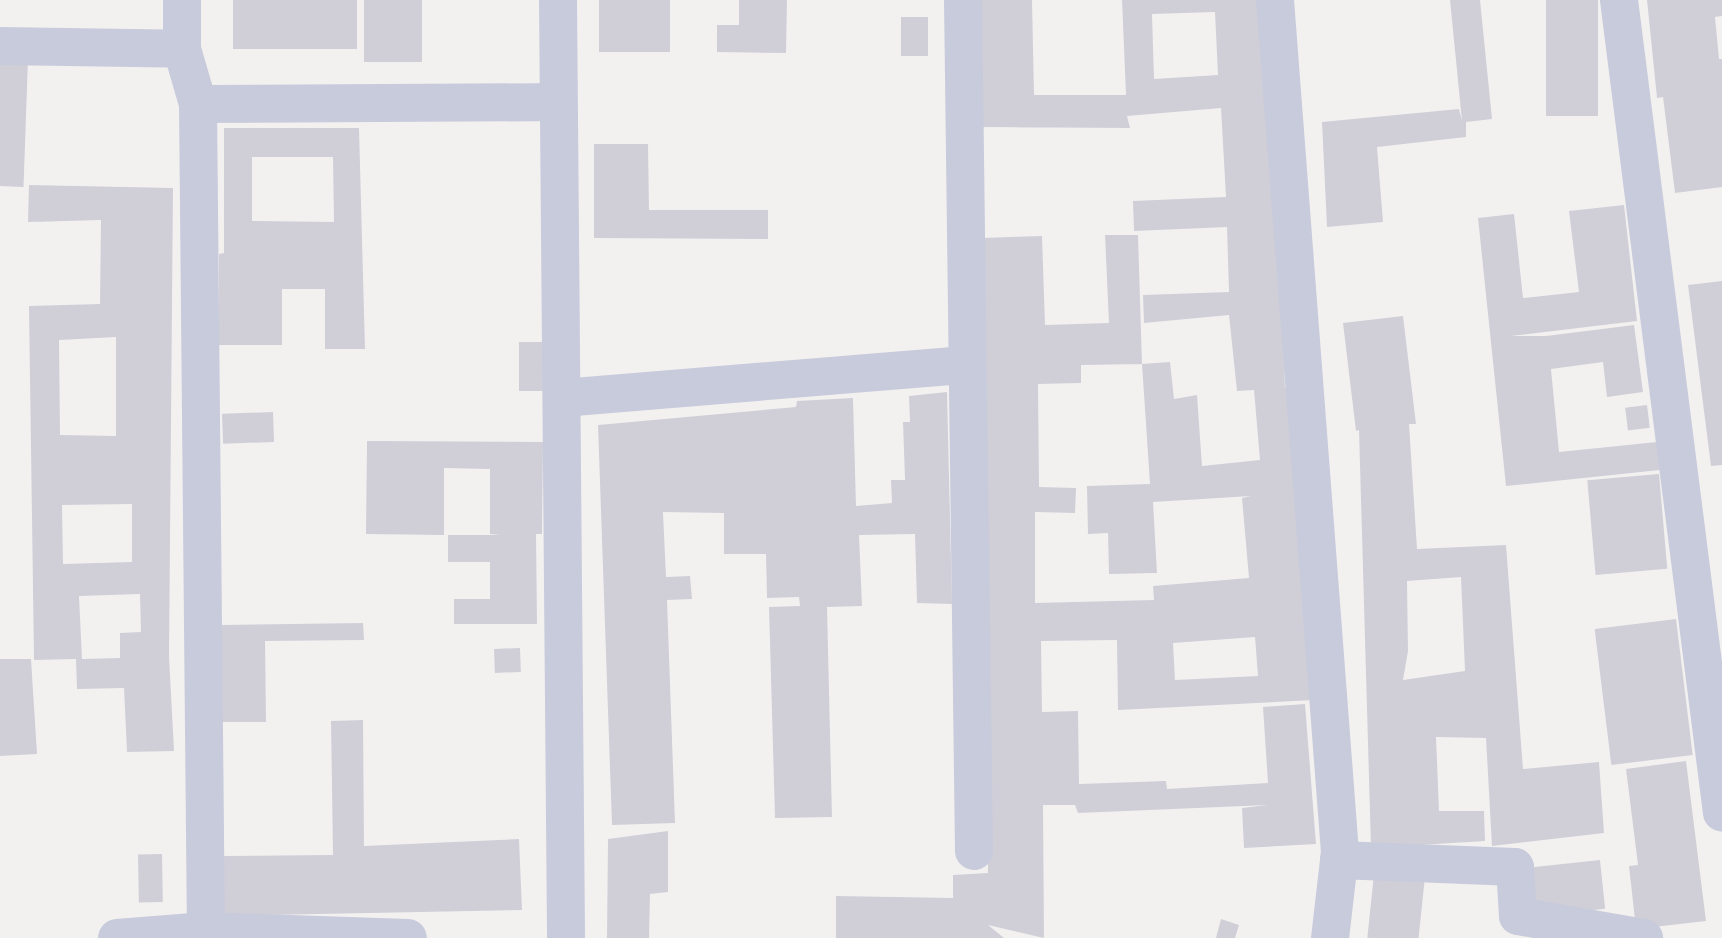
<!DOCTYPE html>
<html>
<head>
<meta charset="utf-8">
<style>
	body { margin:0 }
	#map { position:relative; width:1722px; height:938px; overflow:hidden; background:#f3f1f0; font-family:"Open Sans",sans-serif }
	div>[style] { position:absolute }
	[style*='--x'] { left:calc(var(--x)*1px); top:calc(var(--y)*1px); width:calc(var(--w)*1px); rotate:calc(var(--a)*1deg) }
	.building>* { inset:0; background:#d0cfd8; transform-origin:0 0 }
	.minor>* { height:38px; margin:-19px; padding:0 19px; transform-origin:19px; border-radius:19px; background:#c8cbdb }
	span { translate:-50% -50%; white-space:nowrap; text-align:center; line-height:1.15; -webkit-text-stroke:6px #fff; paint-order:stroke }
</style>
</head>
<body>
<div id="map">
	<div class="building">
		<i style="left:233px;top:0;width:124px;height:49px"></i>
		<i style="left:364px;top:0;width:58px;height:62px"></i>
		<i style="left:599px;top:0;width:71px;height:52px"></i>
		<i style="clip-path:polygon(739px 0,787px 0,786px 53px,717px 52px,717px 25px,739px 25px)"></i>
		<i style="clip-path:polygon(evenodd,976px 0,1032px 0,1034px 95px,1126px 95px,1122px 0,1269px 0,1285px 388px,1291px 387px,1314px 700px,1118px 710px,1117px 640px,1041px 641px,1042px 712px,1078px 711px,1079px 784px,1166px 781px,1167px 789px,1268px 783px,1263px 707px,1305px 704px,1316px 844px,1244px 848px,1242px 808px,1268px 805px,1078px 813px,1075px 805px,1043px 805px,1044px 938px,988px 925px,1004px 938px,836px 938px,836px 896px,953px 898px,953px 875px,988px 873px,982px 238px,1042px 236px,1045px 325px,1109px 323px,1105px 235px,1138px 235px,1142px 364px,1081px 365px,1081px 383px,1038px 384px,1039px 487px,1076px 488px,1075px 513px,1035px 512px,1035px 603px,1154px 600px,1153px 586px,1249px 578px,1242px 498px,1251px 496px,1153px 502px,1157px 573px,1109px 574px,1108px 533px,1088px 534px,1087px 486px,1150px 484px,1142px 364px,1170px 362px,1174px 399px,1197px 395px,1202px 466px,1260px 460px,1254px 390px,1237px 391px,1229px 315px,1144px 323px,1143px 295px,1229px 292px,1227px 227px,1134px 231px,1133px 201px,1226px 197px,1221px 108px,1127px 116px,1130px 128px,977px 127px,976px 0,1215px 12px,1218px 75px,1154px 79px,1152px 14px,1215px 12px,976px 0,1255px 637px,1258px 676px,1175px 680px,1173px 643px,1255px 637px)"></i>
		<i style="clip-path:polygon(1450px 0,1480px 0,1492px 119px,1466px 122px,1466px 137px,1377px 147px,1383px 222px,1327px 227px,1322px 122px,1459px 109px,1462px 121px)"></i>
		<i style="left:1546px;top:0;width:52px;height:116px"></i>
		<i style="clip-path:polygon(1647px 0,1722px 0,1722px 16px,1715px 17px,1719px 59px,1722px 59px,1722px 187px,1675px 193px,1663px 97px,1657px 98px)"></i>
		<i style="left:901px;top:17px;width:27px;height:39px"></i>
		<i style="left:0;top:58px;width:28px;height:128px;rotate:2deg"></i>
		<i style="clip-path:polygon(evenodd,224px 128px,359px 128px,365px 349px,325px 349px,325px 289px,282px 289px,282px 345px,219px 345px,219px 254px,224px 253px,224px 128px,252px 157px,333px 157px,334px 222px,252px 221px,252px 157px)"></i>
		<i style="clip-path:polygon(594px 144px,648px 144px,649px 210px,768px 210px,768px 239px,594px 238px)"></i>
		<i style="clip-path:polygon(evenodd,29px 185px,173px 188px,169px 656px,174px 751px,127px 752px,124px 688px,77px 689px,76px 659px,34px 660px,29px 306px,100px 304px,101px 220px,28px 222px,29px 185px,116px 337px,116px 436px,60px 435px,59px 340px,116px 337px,29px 185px,132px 504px,132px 562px,63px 564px,62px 505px,132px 504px,29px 185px,140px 594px,141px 632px,120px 633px,120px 658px,82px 659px,79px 596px,140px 594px)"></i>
		<i style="clip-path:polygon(1624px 205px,1637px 321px,1511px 336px,1546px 336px,1634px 325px,1643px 392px,1607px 397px,1603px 362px,1551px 369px,1559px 452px,1657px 442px,1660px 470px,1506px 486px,1478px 218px,1514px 214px,1523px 298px,1579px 292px,1569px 211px)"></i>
		<i style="clip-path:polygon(1722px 281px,1722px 465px,1711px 466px,1688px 285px)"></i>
		<i style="clip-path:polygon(evenodd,1403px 316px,1416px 424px,1409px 424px,1417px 549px,1506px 545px,1523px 769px,1599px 762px,1604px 833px,1492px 846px,1486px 738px,1436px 737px,1439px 811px,1484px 811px,1485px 841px,1371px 848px,1359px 430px,1356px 431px,1343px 323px,1403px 316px,1461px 577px,1465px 671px,1403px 680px,1408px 651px,1407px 581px,1461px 577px)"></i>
		<i style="left:544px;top:342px;width:49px;height:25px;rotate:90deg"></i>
		<i style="clip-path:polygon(947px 392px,952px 604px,917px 603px,915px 534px,859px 535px,862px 606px,827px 607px,832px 817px,775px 818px,769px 607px,800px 606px,799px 597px,767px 598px,766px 554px,724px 554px,724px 513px,663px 512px,666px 577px,690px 576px,692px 599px,667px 600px,675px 823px,612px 825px,598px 425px,796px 407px,797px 401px,853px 398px,856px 506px,892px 503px,891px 480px,905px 480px,903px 422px,910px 422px,909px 396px)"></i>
		<i style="left:1647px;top:405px;width:23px;height:22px;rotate:83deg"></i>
		<i style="left:273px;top:412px;width:30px;height:51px;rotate:88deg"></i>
		<i style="clip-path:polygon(367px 441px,543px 442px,542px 534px,536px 534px,537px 624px,454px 624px,454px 599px,490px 599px,490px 562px,448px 562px,448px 535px,500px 535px,490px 534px,490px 469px,444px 468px,444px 535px,366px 534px)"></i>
		<i style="left:1659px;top:474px;width:95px;height:72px;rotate:85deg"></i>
		<i style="left:1676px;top:619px;width:137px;height:82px;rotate:83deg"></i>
		<i style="clip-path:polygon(363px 623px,364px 640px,265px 641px,266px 722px,221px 722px,220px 625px)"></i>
		<i style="left:520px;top:648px;width:24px;height:26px;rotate:88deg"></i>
		<i style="clip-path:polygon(0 659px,31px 659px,37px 754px,0 756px)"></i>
		<i style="clip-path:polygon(363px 720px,364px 846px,519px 839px,522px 910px,221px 916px,221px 856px,333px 855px,331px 721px)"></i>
		<i style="clip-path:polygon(1686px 761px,1706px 921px,1636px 929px,1629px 866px,1638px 865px,1626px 769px)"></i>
		<i style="clip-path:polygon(668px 831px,668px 892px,650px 894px,649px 938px,607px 938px,608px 839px)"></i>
		<i style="left:162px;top:854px;width:48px;height:24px;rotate:89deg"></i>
		<i style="left:1600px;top:860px;width:49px;height:73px;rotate:84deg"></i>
		<i style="left:1374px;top:874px;width:51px;height:64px;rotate:6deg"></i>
		<i style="clip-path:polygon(1221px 919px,1239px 925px,1235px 938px,1216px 938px)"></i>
	</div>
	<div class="minor">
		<i style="--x:558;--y:0;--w:938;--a:89.51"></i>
		<i style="--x:963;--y:0;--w:851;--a:89.26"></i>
		<i style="--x:1275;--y:0;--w:854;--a:85.64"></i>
		<i style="--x:1340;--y:852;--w:87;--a:96.6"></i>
		<i style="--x:1619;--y:0;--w:819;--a:82.78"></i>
		<i style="--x:0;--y:46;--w:182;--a:0.9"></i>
		<i style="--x:182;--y:49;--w:57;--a:73.8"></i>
		<i style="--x:198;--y:104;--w:360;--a:-0.3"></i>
		<i style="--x:182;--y:49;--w:49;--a:-90"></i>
		<i style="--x:198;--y:104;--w:827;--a:89.45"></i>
		<i style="--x:562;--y:398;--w:405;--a:-4.7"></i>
		<i style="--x:1339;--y:860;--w:176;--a:2.3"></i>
		<i style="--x:1515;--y:867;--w:49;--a:86.5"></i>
		<i style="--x:1518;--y:916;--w:128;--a:9.9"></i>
		<i style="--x:117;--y:938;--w:89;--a:-4.5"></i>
		<i style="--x:206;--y:931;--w:202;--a:2"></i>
	</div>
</div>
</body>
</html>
